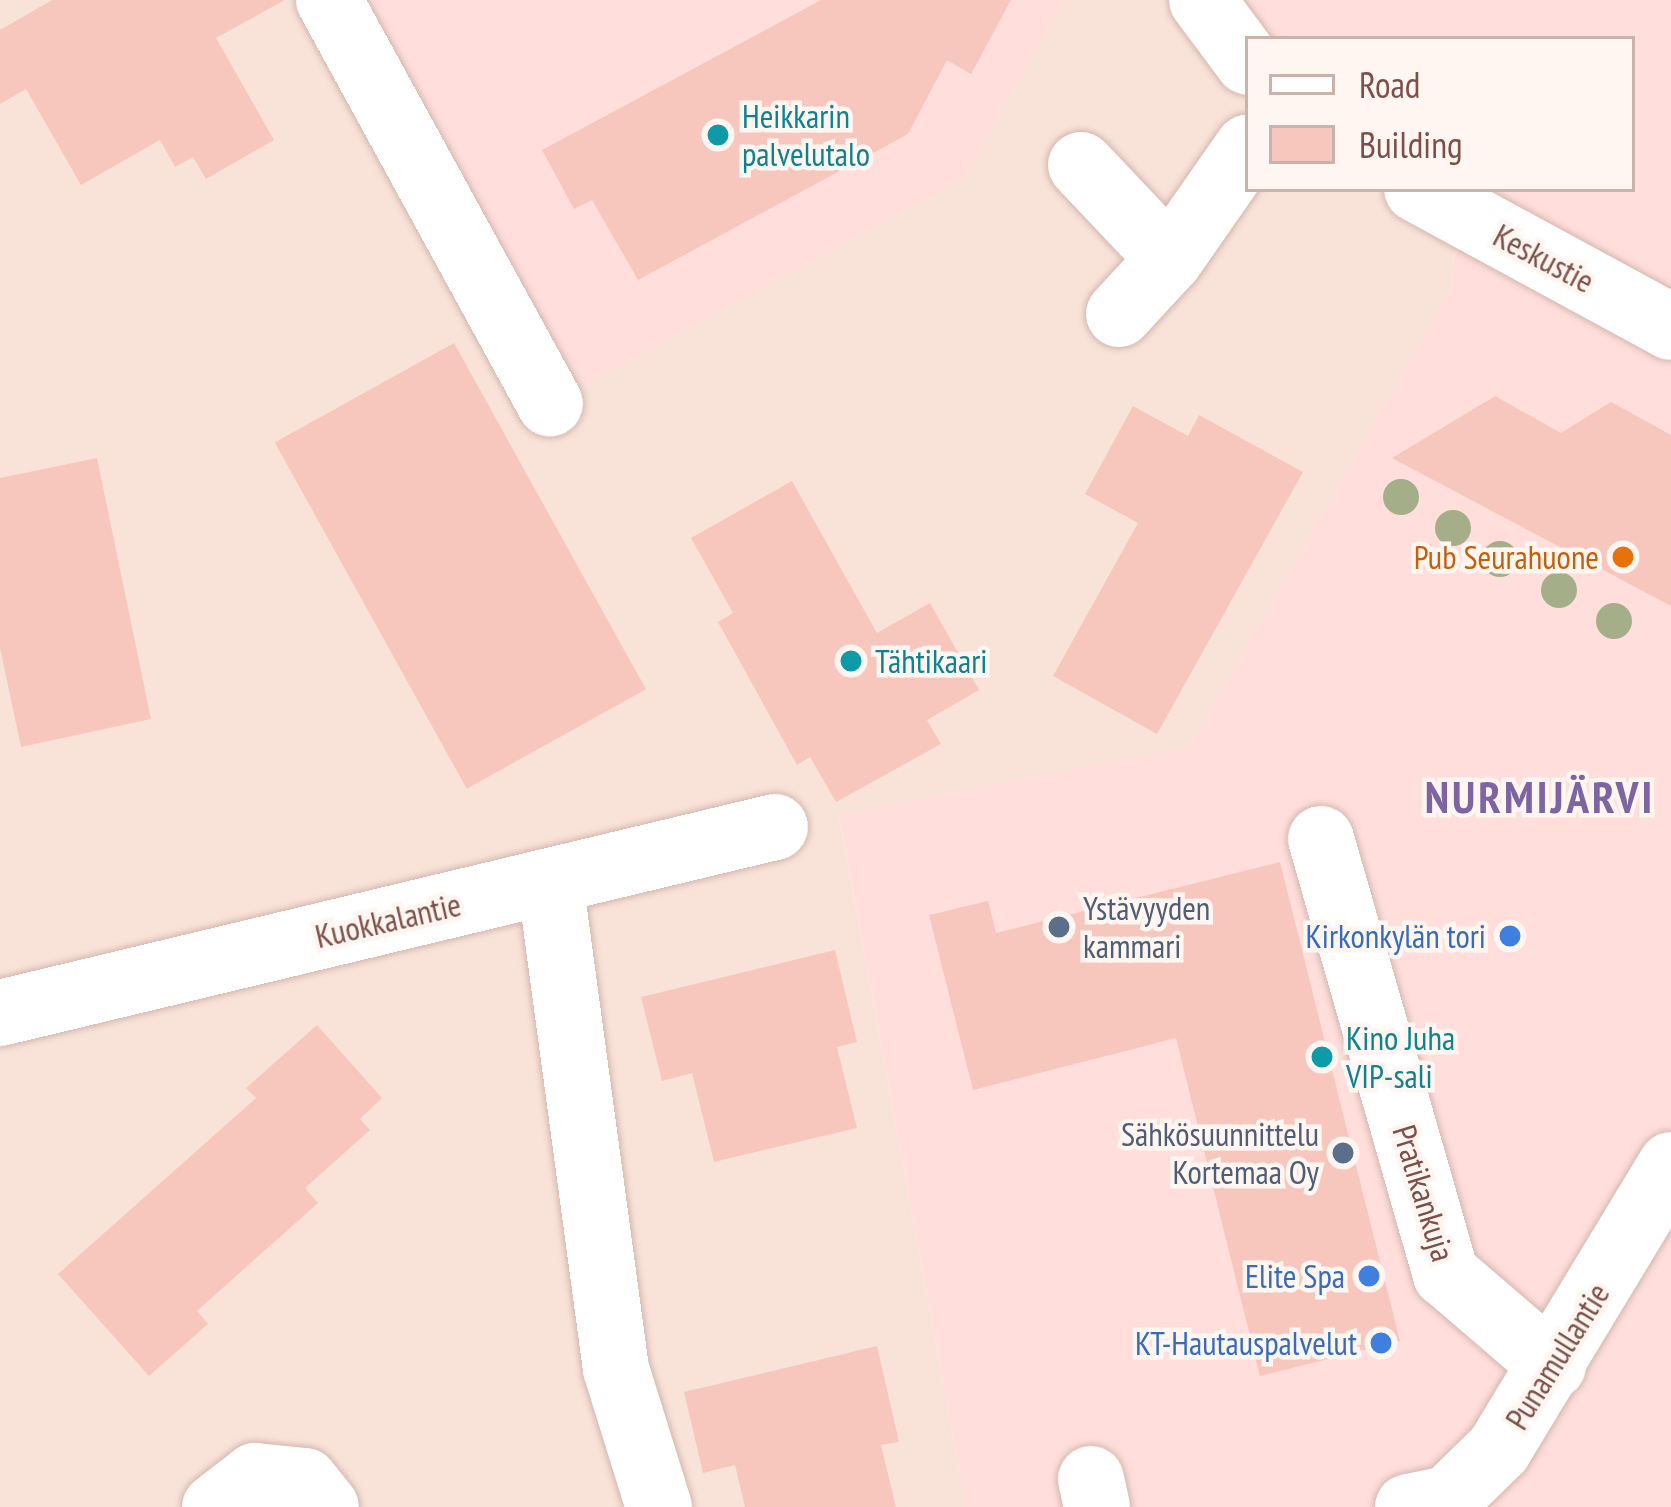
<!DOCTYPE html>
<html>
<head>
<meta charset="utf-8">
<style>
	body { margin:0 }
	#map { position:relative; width:1671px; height:1507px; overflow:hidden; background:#fff1e9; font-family:"PT Sans Narrow",sans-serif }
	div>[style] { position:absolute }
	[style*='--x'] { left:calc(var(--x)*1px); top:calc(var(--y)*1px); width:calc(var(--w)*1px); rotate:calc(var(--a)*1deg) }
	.residential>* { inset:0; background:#f9e3d9 }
	.commercial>* { inset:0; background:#ffdedc }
	.building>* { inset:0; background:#f7c7bd; transform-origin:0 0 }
	.roads { filter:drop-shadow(0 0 3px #d5b7af) drop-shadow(0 0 3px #d5b7af) }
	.minor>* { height:66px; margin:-33px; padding:0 33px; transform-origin:33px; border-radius:33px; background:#fff }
	.trees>* { width:36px; height:36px; margin:-18px; border-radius:50%; background:#a4ae88 }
	.dots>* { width:33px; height:33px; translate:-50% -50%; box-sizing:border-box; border:6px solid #fff6f1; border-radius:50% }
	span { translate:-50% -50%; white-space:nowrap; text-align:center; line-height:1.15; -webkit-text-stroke:9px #fff6f1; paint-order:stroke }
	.culture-label { font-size:33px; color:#0d838f }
	.left { translate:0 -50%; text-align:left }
	.street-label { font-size:33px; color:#7d4f48 }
	.food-label { font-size:33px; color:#c56008 }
	.right { translate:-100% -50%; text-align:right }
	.service-label { font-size:33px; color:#4e5e75 }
	.shop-label { font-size:33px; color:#366cbe }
	.district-label { font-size:45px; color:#7e64a0; font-weight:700; letter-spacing:3px }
	.legend { position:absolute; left:1245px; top:36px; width:390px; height:156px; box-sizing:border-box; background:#fff6f1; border:3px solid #cbb3ad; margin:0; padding:15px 21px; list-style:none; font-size:36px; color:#7d4f48 }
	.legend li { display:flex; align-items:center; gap:24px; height:60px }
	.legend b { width:60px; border:3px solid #cbb3ad }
</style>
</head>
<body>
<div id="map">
	<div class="residential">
		<i style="clip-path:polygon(0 0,329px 0,964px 178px,1064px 0,1202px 0,1248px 62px,1248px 189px,1417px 189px,1456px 210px,1452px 287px,1189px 748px,839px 816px,966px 1507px,0 1507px)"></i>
	</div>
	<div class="commercial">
		<i style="clip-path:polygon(329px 0,1064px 0,965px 178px,550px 404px)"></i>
		<i style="clip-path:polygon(1202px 0,1671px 0,1671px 1507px,966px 1507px,839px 815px,1189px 747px,1452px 287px,1456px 211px,1417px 189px,1632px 189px,1632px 39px,1248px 39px)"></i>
	</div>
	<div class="building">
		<i style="clip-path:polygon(52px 0,285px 0,216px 38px,274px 140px,206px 179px,193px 157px,175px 167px,160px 140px,81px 185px,26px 89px,0 104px,0 30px)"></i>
		<i style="clip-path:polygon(821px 0,1011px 0,971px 74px,947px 60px,908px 134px,638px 280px,592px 200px,574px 209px,542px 150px)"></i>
		<i style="left:454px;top:343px;width:396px;height:205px;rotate:61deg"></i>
		<i style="clip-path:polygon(1495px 396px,1561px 433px,1611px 402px,1671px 435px,1671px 606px,1392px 458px)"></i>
		<i style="clip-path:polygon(1133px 406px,1188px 436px,1199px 415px,1303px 472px,1157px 734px,1053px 676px,1138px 523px,1085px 494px)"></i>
		<i style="clip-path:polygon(97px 458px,151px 719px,21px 747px,0 648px,0 478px)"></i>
		<i style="clip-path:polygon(792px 481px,877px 633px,930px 603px,979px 690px,927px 720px,941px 744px,836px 802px,810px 757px,797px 765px,718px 622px,733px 613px,691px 538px)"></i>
		<i style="clip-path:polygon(1280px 862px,1400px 1341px,1260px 1376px,1176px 1038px,973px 1090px,929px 915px,988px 901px,996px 933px)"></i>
		<i style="clip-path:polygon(835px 950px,857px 1042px,837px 1047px,857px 1128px,714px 1162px,692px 1073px,662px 1081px,641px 997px)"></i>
		<i style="clip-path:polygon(317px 1025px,382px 1098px,360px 1119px,370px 1130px,305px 1188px,318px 1203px,197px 1311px,208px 1324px,149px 1376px,58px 1274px,256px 1098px,246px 1088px)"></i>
		<i style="clip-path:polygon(877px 1346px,899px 1442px,881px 1445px,896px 1507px,745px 1507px,735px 1465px,703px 1473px,684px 1392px)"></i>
	</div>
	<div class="roads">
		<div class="minor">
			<i style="--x:329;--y:0;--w:460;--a:61.3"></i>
			<i style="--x:1202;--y:0;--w:77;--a:53.4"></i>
			<i style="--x:1081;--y:165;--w:129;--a:46.6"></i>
			<i style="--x:1417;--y:189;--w:289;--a:28.5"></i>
			<i style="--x:1119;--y:314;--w:75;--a:-47.2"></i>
			<i style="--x:1170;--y:259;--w:136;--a:-55.1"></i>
			<i style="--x:1321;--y:839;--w:453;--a:74"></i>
			<i style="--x:1446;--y:1274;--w:141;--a:40.7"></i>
			<i style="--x:550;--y:881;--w:492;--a:82.3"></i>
			<i style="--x:616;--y:1369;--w:145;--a:72.7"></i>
			<i style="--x:0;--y:1013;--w:797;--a:-13.5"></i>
			<i style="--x:1091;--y:1479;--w:29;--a:78"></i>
			<i style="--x:215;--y:1507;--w:51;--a:-37.8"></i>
			<i style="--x:255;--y:1476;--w:50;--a:5.7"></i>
			<i style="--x:305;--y:1481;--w:33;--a:51"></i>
			<i style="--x:1408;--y:1507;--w:41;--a:-11.3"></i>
			<i style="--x:1448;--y:1499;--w:71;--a:-44.4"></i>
			<i style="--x:1499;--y:1449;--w:332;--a:-58.8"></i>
		</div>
	</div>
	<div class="trees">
		<i style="left:1401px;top:497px"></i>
		<i style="left:1453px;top:528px"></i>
		<i style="left:1500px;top:559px"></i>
		<i style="left:1559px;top:590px"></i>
		<i style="left:1614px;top:621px"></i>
	</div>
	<div class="dots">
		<i style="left:718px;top:135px;background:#0f9aa8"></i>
		<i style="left:1623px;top:557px;background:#e8710a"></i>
		<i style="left:851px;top:661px;background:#0f9aa8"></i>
		<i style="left:1059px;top:927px;background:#5c6f8a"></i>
		<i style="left:1510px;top:936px;background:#3f7fe0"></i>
		<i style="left:1322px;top:1057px;background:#0f9aa8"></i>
		<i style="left:1343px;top:1153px;background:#5c6f8a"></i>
		<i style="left:1369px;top:1276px;background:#3f7fe0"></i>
		<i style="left:1381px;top:1343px;background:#3f7fe0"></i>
	</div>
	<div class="culture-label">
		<span class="left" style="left:742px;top:135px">Heikkarin<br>palvelutalo</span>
		<span class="left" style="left:875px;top:661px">Tähtikaari</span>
		<span class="left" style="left:1346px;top:1057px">Kino Juha<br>VIP-sali</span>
	</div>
	<div class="street-label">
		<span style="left:1544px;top:258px;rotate:28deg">Keskustie</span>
		<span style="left:388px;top:920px;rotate:-13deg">Kuokkalantie</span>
		<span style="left:1424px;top:1193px;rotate:73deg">Pratikankuja</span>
		<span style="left:1557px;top:1356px;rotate:-58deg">Punamullantie</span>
	</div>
	<div class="food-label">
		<span class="right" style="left:1599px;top:557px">Pub Seurahuone</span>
	</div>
	<div class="service-label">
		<span class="left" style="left:1083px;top:927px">Ystävyyden<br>kammari</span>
		<span class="right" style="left:1319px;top:1153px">Sähkösuunnittelu<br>Kortemaa Oy</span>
	</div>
	<div class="shop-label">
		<span class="right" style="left:1486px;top:936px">Kirkonkylän tori</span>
		<span class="right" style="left:1345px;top:1276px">Elite Spa</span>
		<span class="right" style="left:1357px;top:1343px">KT-Hautauspalvelut</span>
	</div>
	<div class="district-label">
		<span style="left:1540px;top:797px">NURMIJÄRVI</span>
	</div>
	<ul class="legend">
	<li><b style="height:15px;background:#fff"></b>Road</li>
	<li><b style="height:33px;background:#f7c7bd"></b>Building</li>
	</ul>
</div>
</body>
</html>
